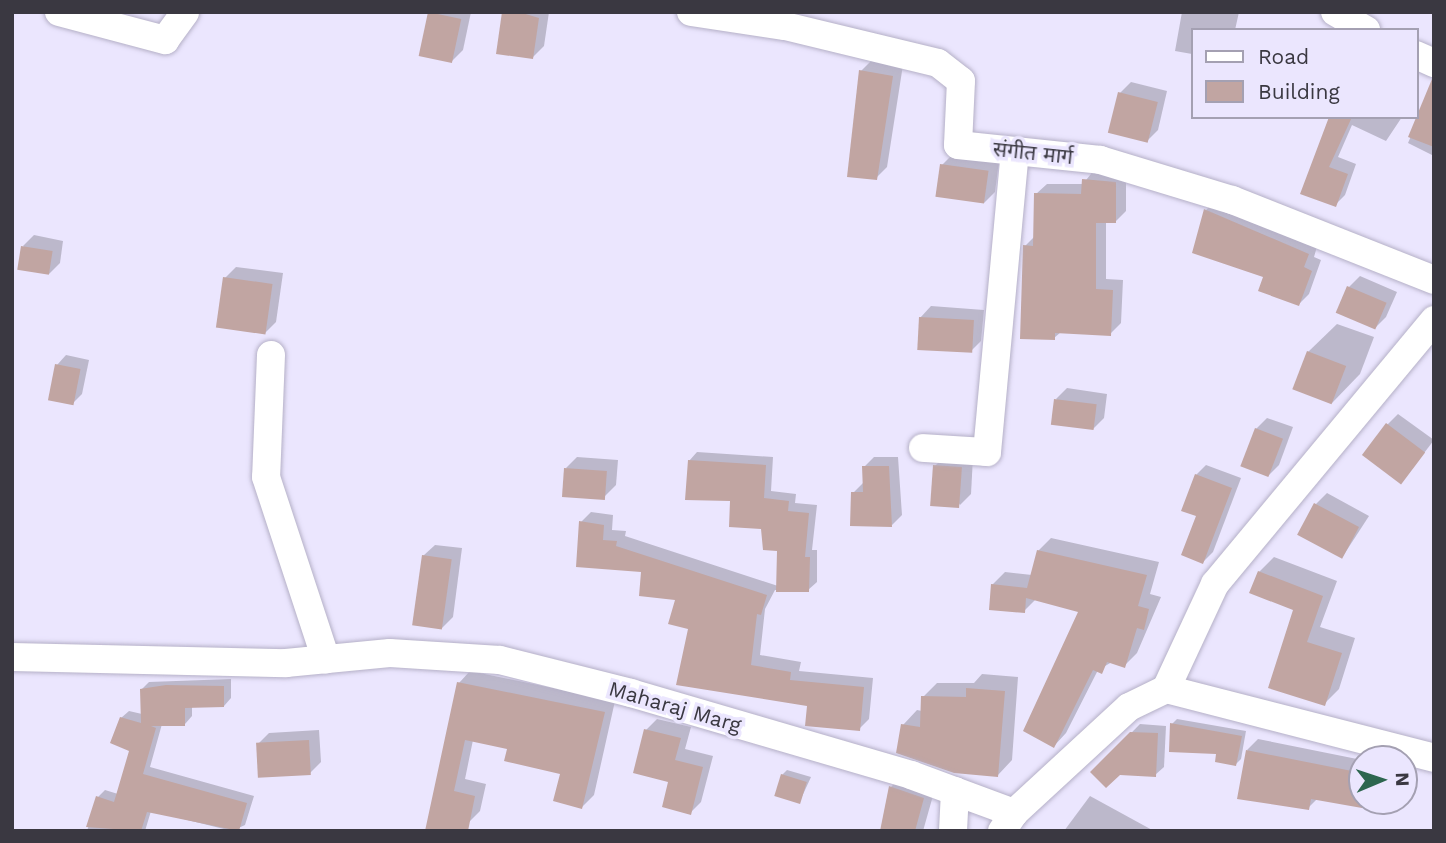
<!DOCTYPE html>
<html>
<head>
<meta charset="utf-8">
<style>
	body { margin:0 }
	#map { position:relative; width:1446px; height:843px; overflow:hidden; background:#ebe6fe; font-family:"Work Sans","Noto Sans Devanagari",sans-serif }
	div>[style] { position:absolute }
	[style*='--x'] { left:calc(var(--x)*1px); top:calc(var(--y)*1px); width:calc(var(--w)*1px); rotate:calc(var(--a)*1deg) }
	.shadow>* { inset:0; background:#0003 }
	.building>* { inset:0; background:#c1a5a2; transform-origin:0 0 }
	.roads { filter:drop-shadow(0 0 2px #b5b0c7) drop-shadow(0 0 2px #b5b0c7) }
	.minor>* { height:28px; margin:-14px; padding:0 14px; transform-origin:14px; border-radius:14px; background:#fff }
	span { translate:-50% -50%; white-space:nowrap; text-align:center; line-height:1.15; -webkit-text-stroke:7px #ebe6fe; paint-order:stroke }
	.street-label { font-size:21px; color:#3a3841 }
	.frame { position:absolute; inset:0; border:14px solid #3a3841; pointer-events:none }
	.legend { position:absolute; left:1191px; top:28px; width:228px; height:91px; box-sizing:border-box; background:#ebe6fe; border:2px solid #a4a0b2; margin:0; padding:9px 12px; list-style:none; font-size:21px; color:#3a3841 }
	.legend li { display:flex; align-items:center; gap:14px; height:35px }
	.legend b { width:35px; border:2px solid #a4a0b2 }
	.north { position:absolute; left:1348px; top:745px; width:70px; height:70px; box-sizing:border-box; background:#ebe6fe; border:2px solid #a4a0b2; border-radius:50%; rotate:88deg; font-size:19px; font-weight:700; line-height:28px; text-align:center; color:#3a3841 }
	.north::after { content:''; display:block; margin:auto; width:24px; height:32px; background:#2d664f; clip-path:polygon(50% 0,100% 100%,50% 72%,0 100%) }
</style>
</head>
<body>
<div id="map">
	<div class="shadow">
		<i style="clip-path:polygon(430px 12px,471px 12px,463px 50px,452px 61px,421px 54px)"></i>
		<i style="clip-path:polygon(504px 12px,549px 12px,544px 46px,533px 57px)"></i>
		<i style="clip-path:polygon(1182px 12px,1239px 12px,1235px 30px,1192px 30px,1192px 54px,1175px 51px)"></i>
		<i style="clip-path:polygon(872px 60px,903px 65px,887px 167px,876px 178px,861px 71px)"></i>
		<i style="clip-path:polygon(1131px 82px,1167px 91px,1158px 130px,1147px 141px,1120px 93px)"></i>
		<i style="clip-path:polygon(1434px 83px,1434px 156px,1408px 143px)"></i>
		<i style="clip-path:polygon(1331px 117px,1402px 117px,1386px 141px,1352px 125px,1338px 157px,1356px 164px,1345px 195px,1335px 205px,1303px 193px)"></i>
		<i style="clip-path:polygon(953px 154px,999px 161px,995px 192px,984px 203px,942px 165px)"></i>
		<i style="clip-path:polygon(1094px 170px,1126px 172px,1126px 211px,1115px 222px,1106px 221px,1106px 279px,1123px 280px,1121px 323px,1110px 334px,1061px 332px,1054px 338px,1025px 246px,1035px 236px,1036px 194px,1047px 184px,1083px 184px)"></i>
		<i style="clip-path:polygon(1216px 200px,1318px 243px,1314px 257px,1321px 260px,1309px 294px,1299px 304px,1265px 276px,1206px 210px)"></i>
		<i style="clip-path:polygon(34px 235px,63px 241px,60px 263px,49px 274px,23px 246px)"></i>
		<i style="clip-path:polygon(236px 267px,283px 273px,276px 322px,265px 333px,225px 278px)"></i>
		<i style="clip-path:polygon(1360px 276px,1397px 292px,1386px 317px,1375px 328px,1349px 287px)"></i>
		<i style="clip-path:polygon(931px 306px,984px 310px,981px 341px,970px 352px,920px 318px)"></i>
		<i style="clip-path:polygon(1337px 324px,1374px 337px,1360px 374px,1332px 403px,1308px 352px)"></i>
		<i style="clip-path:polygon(66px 355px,89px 360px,82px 394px,73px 403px,57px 365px)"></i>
		<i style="clip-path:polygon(1067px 388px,1107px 394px,1104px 418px,1093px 429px,1056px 399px)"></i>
		<i style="clip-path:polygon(1398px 414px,1434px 440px,1402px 482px,1387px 425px)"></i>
		<i style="clip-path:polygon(1267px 418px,1293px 427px,1279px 465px,1268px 476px,1256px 429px)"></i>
		<i style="clip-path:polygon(697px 452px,773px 457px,771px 491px,796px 494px,795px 503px,817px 505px,812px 550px,817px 550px,817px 582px,808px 590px,775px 590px,765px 609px,760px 655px,801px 662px,799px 671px,873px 678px,869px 719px,859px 729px,809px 705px,690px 628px,677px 598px,643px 570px,578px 565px,581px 522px,591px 512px,613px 515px,612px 530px,626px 531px,625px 536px,778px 586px,779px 550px,763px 529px,689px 461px)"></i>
		<i style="clip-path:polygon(946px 455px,973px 457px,971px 494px,960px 505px,935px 466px)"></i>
		<i style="clip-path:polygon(577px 457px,618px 460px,616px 485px,605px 496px,566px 468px)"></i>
		<i style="clip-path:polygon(874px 457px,898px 457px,902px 515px,892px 525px,853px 493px,863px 483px,864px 467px)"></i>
		<i style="clip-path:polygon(1206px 465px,1241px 478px,1213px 552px,1203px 562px,1196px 475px)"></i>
		<i style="clip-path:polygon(1327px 493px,1369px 516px,1343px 556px,1316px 504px)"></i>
		<i style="clip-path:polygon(1051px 538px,1159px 562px,1150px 594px,1161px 597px,1137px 653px,1124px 666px,1112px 662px,1098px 670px,1066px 733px,1054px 746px,1080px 611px,1036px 599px,1024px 611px,992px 585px,1005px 572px,1032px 575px,1038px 551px)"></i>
		<i style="clip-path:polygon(435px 545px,462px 548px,453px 617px,442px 628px,423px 556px)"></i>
		<i style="clip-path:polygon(1274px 557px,1337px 581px,1320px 627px,1355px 638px,1339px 689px,1324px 704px,1295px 609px,1259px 572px)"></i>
		<i style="clip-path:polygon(470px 671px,615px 701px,594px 795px,582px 807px,562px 773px,509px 748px,473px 740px,465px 779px,486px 784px,480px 811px,468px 823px,426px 831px,459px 683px)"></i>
		<i style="clip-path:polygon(982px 674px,1018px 677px,1012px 760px,998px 775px,903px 725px,917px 710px,922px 711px,923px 697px,937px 683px,974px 683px)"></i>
		<i style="clip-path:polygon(231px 679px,231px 698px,224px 706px,192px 706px,192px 716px,185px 724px,162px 724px,150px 767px,254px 796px,245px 825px,232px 831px,151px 811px,145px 831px,87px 831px,98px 797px,105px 790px,118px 794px,131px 750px,121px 718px,129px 711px,142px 714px,141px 690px,149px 682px)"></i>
		<i style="clip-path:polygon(657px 719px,691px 727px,685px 749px,713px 756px,701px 802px,690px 813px,646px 730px)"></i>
		<i style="clip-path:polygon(1177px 719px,1246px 731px,1241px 759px,1236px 764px,1172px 724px)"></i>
		<i style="clip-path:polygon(1140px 724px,1166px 726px,1164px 767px,1155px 775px,1093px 772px)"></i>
		<i style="clip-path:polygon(319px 730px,321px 762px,310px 773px,258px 744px,269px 733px)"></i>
		<i style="clip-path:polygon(1258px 739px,1362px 760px,1362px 801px,1389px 801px,1380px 809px,1317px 799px,1308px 808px,1247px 750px)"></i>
		<i style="clip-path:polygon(787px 770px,811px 777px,799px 803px,782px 775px)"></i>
		<i style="clip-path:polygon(903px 774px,936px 785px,923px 831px,884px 831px,891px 787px)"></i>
		<i style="clip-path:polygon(1090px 796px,1154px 831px,1064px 831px)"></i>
	</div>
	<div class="building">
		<i style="left:428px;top:12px;width:34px;height:45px;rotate:12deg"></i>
		<i style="clip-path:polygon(519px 12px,539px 18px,533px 59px,496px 54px,502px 12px)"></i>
		<i style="clip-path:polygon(859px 70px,893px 76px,877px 180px,847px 177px)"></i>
		<i style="clip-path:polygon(1432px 79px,1434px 79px,1434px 147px,1408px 137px)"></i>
		<i style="left:1118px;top:92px;width:41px;height:42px;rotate:14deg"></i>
		<i style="clip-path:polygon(1329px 117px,1352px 117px,1329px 167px,1348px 174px,1336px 207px,1300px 194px)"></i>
		<i style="left:940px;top:164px;width:49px;height:33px;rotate:8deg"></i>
		<i style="clip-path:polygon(1082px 179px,1116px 182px,1116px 223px,1096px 223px,1096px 289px,1113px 290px,1111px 336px,1055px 333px,1055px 340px,1020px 339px,1023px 245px,1033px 246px,1034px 193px,1081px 194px)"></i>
		<i style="clip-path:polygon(1204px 209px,1309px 254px,1304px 267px,1312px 271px,1299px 306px,1258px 291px,1263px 277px,1192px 253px)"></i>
		<i style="left:21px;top:246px;width:32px;height:24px;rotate:9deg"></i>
		<i style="left:223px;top:277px;width:50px;height:51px;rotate:8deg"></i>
		<i style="left:1347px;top:286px;width:43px;height:29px;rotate:23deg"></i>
		<i style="left:919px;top:317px;width:55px;height:33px;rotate:3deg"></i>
		<i style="left:1307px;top:351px;width:42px;height:41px;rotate:21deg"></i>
		<i style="left:55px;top:364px;width:26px;height:37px;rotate:11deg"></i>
		<i style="left:1054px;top:399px;width:43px;height:26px;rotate:7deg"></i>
		<i style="left:1386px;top:423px;width:49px;height:40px;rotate:37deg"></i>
		<i style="left:1255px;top:428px;width:30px;height:41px;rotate:21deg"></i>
		<i style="clip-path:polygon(688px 460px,766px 465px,764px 498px,789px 501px,788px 511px,809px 513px,805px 557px,810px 557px,809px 592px,776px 592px,777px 551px,763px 550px,761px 529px,729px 527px,730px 501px,685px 500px)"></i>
		<i style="left:933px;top:465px;width:29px;height:41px;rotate:4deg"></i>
		<i style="clip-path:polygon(862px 466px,889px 466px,892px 527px,850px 526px,851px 492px,863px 492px)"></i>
		<i style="left:564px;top:468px;width:43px;height:29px;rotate:4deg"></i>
		<i style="clip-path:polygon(1195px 474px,1232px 488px,1203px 564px,1181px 555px,1196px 516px,1181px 511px)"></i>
		<i style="left:1314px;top:503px;width:51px;height:36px;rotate:28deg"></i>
		<i style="clip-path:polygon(579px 521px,604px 525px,603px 540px,617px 541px,616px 546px,767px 595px,761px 615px,757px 614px,751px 665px,791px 672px,790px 680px,864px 687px,860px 731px,805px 726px,807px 706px,676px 685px,688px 629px,668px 624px,675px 600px,639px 596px,641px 572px,576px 567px)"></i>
		<i style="clip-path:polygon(1037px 550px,1147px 575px,1138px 606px,1149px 609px,1144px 630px,1137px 628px,1125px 668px,1107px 662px,1102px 674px,1093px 670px,1054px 748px,1023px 731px,1078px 612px,1026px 598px,1025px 613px,989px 610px,991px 584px,1027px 588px)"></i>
		<i style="left:422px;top:555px;width:30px;height:71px;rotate:8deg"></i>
		<i style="clip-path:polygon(1258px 571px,1323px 596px,1307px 642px,1342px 653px,1325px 706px,1268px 688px,1293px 610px,1249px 593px)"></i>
		<i style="clip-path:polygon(457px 682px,605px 712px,582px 809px,553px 801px,560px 774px,504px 761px,507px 749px,465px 740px,454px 791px,475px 796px,468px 831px,425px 831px)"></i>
		<i style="clip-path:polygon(166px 685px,224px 686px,224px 707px,185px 708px,185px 726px,151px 726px,156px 728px,143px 774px,247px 803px,239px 831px,147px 812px,141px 831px,86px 827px,96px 796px,114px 802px,129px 751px,110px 743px,120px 717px,141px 723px,140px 689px)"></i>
		<i style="clip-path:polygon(966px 688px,1005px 691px,998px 777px,954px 773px,896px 753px,901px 724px,920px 727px,921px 696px,966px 697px)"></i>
		<i style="clip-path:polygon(1170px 723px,1242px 736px,1236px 766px,1215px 762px,1216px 754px,1169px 752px)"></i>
		<i style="clip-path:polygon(644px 729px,681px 738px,675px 760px,703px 767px,691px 815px,662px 807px,668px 782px,633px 773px)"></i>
		<i style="clip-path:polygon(1130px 732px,1158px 733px,1156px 777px,1120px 775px,1106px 788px,1090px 772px)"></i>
		<i style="left:309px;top:740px;width:35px;height:53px;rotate:87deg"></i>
		<i style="clip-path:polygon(1246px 750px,1362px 773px,1362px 808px,1311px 799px,1309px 810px,1237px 799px)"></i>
		<i style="left:781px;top:774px;width:27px;height:23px;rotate:17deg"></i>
		<i style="clip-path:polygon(889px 786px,924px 798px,915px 831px,880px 831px)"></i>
	</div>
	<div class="roads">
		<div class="minor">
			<i style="--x:59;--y:12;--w:110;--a:14.8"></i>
			<i style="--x:165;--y:40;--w:34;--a:-54"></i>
			<i style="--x:691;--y:12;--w:95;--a:8.5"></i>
			<i style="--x:785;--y:26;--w:157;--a:13.6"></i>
			<i style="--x:938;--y:63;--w:29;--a:38"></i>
			<i style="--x:961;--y:81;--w:64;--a:92.7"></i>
			<i style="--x:958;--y:145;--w:143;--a:6"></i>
			<i style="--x:1100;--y:160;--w:138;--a:16.9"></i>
			<i style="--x:1232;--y:200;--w:217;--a:21.6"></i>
			<i style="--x:1335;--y:12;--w:36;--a:30"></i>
			<i style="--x:1416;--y:55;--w:20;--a:24"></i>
			<i style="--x:271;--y:355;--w:122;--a:92.3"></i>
			<i style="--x:266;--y:477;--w:192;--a:71.8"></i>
			<i style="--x:923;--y:448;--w:64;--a:3.6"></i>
			<i style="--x:987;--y:452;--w:301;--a:-84.7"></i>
			<i style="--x:12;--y:657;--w:274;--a:1.3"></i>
			<i style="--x:286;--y:663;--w:104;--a:-5.5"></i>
			<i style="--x:390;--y:653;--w:110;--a:3.6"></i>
			<i style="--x:500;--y:660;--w:135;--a:14.1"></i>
			<i style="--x:631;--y:693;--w:292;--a:16.3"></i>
			<i style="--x:911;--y:775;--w:110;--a:20.3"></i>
			<i style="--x:1166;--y:689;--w:277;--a:14.4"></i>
			<i style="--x:953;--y:831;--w:40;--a:-87.1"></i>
			<i style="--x:1002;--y:831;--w:22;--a:-56"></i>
			<i style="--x:1014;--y:813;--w:156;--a:-42.7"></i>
			<i style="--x:1129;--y:707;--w:41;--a:-25.9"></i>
			<i style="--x:1166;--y:689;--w:116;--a:-65"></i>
			<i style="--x:1215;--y:584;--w:343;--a:-50.3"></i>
		</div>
	</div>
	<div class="street-label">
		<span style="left:1033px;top:153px;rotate:6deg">संगीत मार्ग</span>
		<span style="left:675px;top:707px;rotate:16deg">Maharaj Marg</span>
	</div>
	<div class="frame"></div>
	<ul class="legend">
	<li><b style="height:9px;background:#fff"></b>Road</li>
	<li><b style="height:19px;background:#c1a5a2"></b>Building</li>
	</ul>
	<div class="north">N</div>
</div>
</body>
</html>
